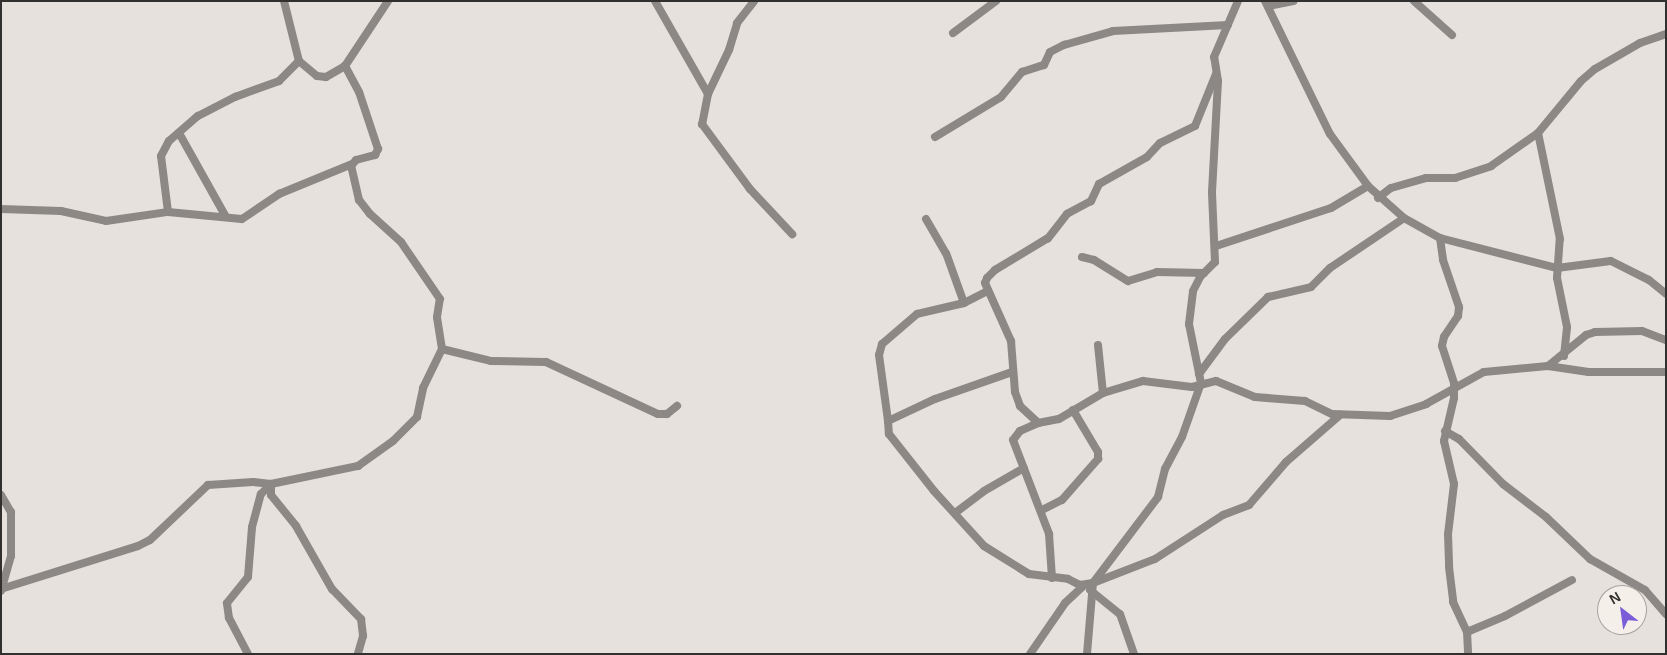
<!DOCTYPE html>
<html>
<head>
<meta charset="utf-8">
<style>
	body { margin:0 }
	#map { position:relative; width:1667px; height:655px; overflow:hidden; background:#e7e1dd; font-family:Arial,sans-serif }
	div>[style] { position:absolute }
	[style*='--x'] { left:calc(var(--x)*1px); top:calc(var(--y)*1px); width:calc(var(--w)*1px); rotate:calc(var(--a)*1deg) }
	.minor>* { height:8px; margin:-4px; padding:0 4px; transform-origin:4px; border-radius:4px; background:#8b8886 }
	span { translate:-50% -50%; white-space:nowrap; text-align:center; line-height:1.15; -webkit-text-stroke:5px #f5efea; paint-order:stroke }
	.frame { position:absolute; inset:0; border:2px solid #32302e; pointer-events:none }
	.north { position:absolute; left:1597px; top:585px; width:50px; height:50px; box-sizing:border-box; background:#f5efea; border:1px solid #a7a39f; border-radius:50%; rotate:330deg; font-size:14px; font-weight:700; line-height:20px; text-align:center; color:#32302e }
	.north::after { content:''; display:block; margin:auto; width:18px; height:22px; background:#7c5dd8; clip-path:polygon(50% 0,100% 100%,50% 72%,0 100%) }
</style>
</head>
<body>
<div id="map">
	<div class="minor">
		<i style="--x:284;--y:1;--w:62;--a:76"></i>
		<i style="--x:299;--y:61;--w:23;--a:40"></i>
		<i style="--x:317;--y:76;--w:9;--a:6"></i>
		<i style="--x:326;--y:77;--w:22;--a:-30"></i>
		<i style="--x:345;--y:66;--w:78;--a:-56.5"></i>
		<i style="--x:655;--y:1;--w:107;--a:60.3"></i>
		<i style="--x:708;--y:94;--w:31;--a:101"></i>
		<i style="--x:702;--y:124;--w:81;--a:53.6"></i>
		<i style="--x:750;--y:189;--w:62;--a:47"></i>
		<i style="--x:1265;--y:1;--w:148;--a:64"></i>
		<i style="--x:1330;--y:134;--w:64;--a:53.8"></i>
		<i style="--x:1368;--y:186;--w:48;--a:41.6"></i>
		<i style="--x:1404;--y:218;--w:41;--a:29.1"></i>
		<i style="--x:1440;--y:238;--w:121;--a:14.4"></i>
		<i style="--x:1557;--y:268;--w:54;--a:-7.4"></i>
		<i style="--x:1611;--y:261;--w:42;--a:26.6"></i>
		<i style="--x:1649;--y:280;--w:22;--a:39"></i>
		<i style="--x:1414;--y:1;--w:51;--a:41.8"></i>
		<i style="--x:1268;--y:6;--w:26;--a:-11"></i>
		<i style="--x:953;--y:33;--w:54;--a:-36.7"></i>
		<i style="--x:1216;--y:74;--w:56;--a:112"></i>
		<i style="--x:1195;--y:126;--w:39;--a:154"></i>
		<i style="--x:1160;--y:143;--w:19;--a:133"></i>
		<i style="--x:1147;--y:157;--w:55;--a:150.6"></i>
		<i style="--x:1099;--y:184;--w:19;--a:115"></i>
		<i style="--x:1091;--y:201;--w:27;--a:152"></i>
		<i style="--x:1067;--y:214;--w:31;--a:128"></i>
		<i style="--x:1048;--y:238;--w:62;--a:148.9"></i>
		<i style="--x:995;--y:270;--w:11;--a:135"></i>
		<i style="--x:987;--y:278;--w:5;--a:112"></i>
		<i style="--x:985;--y:283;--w:64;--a:65.9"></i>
		<i style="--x:1011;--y:341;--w:51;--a:85.5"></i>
		<i style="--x:1015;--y:392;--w:15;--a:70"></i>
		<i style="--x:1020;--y:406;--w:25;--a:43"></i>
		<i style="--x:1038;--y:423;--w:21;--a:-11"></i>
		<i style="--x:1059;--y:419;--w:51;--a:-30.6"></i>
		<i style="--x:1103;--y:393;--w:42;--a:-16.7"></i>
		<i style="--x:1143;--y:381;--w:49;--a:7"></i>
		<i style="--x:1192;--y:387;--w:25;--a:-14"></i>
		<i style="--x:1216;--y:381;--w:42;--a:22.3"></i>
		<i style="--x:1255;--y:397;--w:50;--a:4.6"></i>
		<i style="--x:1305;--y:401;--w:30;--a:26"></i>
		<i style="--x:1332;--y:414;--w:58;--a:2"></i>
		<i style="--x:1390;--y:416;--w:38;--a:-18"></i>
		<i style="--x:1426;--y:404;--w:66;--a:-28.9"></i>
		<i style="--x:1484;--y:372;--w:64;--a:-5.4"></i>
		<i style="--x:1548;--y:366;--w:49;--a:-39.2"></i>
		<i style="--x:1586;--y:335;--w:9;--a:-18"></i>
		<i style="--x:1595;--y:332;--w:47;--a:-1.2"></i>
		<i style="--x:1642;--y:331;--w:26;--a:21"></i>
		<i style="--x:708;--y:94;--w:49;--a:-64.5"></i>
		<i style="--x:729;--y:50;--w:28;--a:-73"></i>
		<i style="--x:737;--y:23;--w:28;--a:-52"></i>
		<i style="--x:179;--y:133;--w:96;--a:60.8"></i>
		<i style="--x:935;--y:137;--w:77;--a:-31.2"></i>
		<i style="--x:1001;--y:97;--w:33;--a:-50"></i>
		<i style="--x:1022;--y:72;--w:23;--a:-18"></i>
		<i style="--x:1044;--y:65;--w:14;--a:-65"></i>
		<i style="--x:1050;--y:52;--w:16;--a:-27"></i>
		<i style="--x:1064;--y:45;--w:51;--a:-15.9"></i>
		<i style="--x:1113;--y:31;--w:115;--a:-3"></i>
		<i style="--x:1378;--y:198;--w:16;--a:-38"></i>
		<i style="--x:1391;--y:188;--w:36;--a:-16"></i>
		<i style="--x:1426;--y:178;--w:29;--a:0"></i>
		<i style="--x:1455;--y:178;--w:38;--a:-18"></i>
		<i style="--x:1491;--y:166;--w:57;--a:-35.1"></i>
		<i style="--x:1;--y:209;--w:60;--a:1.9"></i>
		<i style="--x:61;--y:211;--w:46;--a:12.5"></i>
		<i style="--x:106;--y:221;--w:63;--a:-8.3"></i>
		<i style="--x:168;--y:212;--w:74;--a:5.4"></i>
		<i style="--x:242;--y:219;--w:45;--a:-34"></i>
		<i style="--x:279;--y:194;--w:79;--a:-22.3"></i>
		<i style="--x:168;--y:212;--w:56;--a:-97.1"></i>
		<i style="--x:161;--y:156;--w:17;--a:-62"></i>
		<i style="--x:169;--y:141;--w:38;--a:-41"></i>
		<i style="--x:198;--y:116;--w:42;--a:-27.2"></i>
		<i style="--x:235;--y:97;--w:47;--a:-20"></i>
		<i style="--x:279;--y:81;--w:28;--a:-45"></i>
		<i style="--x:926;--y:219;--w:39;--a:60"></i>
		<i style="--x:946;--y:253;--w:53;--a:70.2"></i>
		<i style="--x:964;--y:303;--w:48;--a:166.8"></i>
		<i style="--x:917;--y:314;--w:46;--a:139.4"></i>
		<i style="--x:882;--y:344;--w:11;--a:105"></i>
		<i style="--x:879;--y:355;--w:67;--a:82.2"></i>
		<i style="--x:888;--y:421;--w:52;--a:-25.1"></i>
		<i style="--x:935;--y:399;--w:82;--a:-19.3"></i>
		<i style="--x:1440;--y:238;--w:22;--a:82"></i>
		<i style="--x:1443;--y:260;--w:50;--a:71.2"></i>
		<i style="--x:1459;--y:307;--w:9;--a:96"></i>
		<i style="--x:1458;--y:316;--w:25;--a:124"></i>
		<i style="--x:1444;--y:337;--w:9;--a:103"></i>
		<i style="--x:1442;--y:346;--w:40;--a:72"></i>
		<i style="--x:1454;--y:384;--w:14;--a:90"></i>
		<i style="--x:1454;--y:398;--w:44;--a:103.1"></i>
		<i style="--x:1444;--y:441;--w:44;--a:76.9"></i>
		<i style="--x:1454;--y:484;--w:50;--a:96.8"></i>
		<i style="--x:1448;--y:534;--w:33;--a:88"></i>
		<i style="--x:1449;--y:567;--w:35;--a:83"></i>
		<i style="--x:1453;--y:602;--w:33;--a:65"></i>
		<i style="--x:1467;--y:632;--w:22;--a:87"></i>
		<i style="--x:1216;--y:246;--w:121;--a:-18.3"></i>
		<i style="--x:1331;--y:208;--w:43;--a:-30.7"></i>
		<i style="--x:1082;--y:257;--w:12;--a:14"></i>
		<i style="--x:1094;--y:260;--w:40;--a:32"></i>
		<i style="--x:1128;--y:281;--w:30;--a:-17"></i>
		<i style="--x:1157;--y:272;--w:47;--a:1.2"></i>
		<i style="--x:964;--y:303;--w:27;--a:-27"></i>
		<i style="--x:1098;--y:345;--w:48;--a:84.1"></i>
		<i style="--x:442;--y:349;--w:50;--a:13.8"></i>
		<i style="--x:491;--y:361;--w:55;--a:1"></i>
		<i style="--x:546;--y:362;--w:123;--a:24.9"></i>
		<i style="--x:658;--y:414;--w:9;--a:0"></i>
		<i style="--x:667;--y:414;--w:13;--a:-39"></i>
		<i style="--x:1564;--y:356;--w:29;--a:-84"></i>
		<i style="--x:1567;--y:327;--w:50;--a:-101.5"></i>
		<i style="--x:1557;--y:278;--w:39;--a:-86"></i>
		<i style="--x:1560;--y:239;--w:108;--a:-101.7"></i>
		<i style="--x:1538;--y:133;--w:67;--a:-50.4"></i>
		<i style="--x:1581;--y:81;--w:18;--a:-41"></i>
		<i style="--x:1595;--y:69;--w:52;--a:-30"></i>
		<i style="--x:1640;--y:43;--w:28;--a:-19"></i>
		<i style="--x:1548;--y:366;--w:41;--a:8.3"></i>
		<i style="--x:1589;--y:372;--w:77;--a:0"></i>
		<i style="--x:1199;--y:374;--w:44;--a:-53.4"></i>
		<i style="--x:1225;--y:339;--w:60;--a:-44.3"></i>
		<i style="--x:1268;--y:297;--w:44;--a:-13.1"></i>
		<i style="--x:1311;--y:287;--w:27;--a:-45"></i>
		<i style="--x:1330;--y:268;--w:89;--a:-34"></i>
		<i style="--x:888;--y:421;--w:13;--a:86"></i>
		<i style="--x:889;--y:434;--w:73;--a:51.7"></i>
		<i style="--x:934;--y:491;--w:74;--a:47.7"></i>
		<i style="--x:984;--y:546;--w:53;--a:31.9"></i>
		<i style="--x:1029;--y:574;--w:39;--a:7"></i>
		<i style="--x:1068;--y:579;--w:13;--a:27"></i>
		<i style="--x:1038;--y:423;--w:20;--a:156"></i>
		<i style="--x:1020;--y:431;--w:11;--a:128"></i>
		<i style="--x:1013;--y:440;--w:101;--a:69"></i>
		<i style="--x:1049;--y:534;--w:44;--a:86.1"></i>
		<i style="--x:1445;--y:431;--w:16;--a:30"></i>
		<i style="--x:1459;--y:439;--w:63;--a:45.6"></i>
		<i style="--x:1503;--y:484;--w:54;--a:37.5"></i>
		<i style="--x:1546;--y:517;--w:61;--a:43.7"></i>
		<i style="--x:1590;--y:559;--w:63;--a:29.4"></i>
		<i style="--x:1645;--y:590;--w:32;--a:49"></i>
		<i style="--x:271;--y:484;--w:11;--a:90"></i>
		<i style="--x:271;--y:495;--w:40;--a:51"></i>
		<i style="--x:296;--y:526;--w:73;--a:60.3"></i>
		<i style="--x:332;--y:589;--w:42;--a:46"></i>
		<i style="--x:361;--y:619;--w:17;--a:83"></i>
		<i style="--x:363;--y:636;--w:19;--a:106"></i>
		<i style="--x:1;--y:495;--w:20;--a:60"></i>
		<i style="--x:11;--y:512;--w:44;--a:90"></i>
		<i style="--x:11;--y:556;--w:36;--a:106"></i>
		<i style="--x:1042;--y:510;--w:22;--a:-27"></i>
		<i style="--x:1062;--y:500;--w:55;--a:-48.7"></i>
		<i style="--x:1098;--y:459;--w:7;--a:-90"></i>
		<i style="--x:1098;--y:452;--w:49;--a:-120.8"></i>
		<i style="--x:955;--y:513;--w:36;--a:-37"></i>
		<i style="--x:984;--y:491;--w:46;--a:-29.9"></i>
		<i style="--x:4;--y:588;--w:140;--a:-17.4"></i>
		<i style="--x:138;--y:546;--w:13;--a:-27"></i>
		<i style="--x:150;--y:540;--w:80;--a:-43.5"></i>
		<i style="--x:208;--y:485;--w:45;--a:-3.8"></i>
		<i style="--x:253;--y:482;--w:18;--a:6"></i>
		<i style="--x:271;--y:484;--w:89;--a:-11.7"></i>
		<i style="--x:358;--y:466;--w:43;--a:-35.5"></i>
		<i style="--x:393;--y:441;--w:34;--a:-45"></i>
		<i style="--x:417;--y:417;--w:30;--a:-78"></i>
		<i style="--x:423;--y:388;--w:43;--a:-64"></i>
		<i style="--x:442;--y:349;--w:32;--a:-99"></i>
		<i style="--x:437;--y:317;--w:18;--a:-81"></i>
		<i style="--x:440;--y:299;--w:69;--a:-124.4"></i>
		<i style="--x:401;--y:242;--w:42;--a:-137.9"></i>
		<i style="--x:370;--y:214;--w:18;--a:-128"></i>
		<i style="--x:359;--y:200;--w:35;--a:-103"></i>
		<i style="--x:351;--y:166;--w:8;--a:-50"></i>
		<i style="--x:356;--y:160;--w:20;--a:-15"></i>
		<i style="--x:375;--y:155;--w:7;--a:-63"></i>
		<i style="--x:378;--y:149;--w:60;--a:-108.4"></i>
		<i style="--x:359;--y:92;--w:30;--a:-118"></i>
		<i style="--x:1090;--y:590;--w:38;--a:39"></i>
		<i style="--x:1120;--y:614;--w:42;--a:70.7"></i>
		<i style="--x:1467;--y:632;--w:41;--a:-22.8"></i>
		<i style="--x:1505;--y:616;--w:76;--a:-28.2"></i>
		<i style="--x:248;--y:654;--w:41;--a:-117.8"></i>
		<i style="--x:229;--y:618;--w:15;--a:-98"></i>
		<i style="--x:227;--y:603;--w:33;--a:-51"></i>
		<i style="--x:248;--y:577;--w:50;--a:-85.4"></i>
		<i style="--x:252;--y:527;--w:34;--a:-75"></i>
		<i style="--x:261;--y:494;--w:14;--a:-45"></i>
		<i style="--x:1030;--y:654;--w:62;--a:-55.5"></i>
		<i style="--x:1065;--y:603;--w:23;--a:-43"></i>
		<i style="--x:1082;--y:587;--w:3;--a:-135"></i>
		<i style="--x:1080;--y:585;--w:13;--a:-9"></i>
		<i style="--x:1093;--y:583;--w:66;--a:-21.2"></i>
		<i style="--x:1155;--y:559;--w:81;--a:-32.9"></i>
		<i style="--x:1223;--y:515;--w:28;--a:-21"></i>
		<i style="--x:1249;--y:505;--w:57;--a:-49.3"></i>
		<i style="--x:1286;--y:462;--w:72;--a:-41"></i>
		<i style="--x:1087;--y:654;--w:71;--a:-85.2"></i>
		<i style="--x:1093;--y:583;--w:108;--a:-52.9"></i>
		<i style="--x:1158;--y:497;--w:29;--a:-76"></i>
		<i style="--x:1165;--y:469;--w:36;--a:-62"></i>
		<i style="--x:1182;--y:437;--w:57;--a:-70.6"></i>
		<i style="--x:1201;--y:383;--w:60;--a:-101.5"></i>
		<i style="--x:1189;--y:324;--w:33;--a:-83"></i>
		<i style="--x:1193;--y:291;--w:16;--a:-63"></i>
		<i style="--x:1200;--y:277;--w:21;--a:-45"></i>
		<i style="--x:1215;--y:262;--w:70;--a:-92.5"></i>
		<i style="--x:1212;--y:192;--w:111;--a:-86.9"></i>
		<i style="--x:1218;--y:81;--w:24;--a:-99"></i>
		<i style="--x:1214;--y:57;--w:61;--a:-66.8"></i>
	</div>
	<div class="frame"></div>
	<div class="north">N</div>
</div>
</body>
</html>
